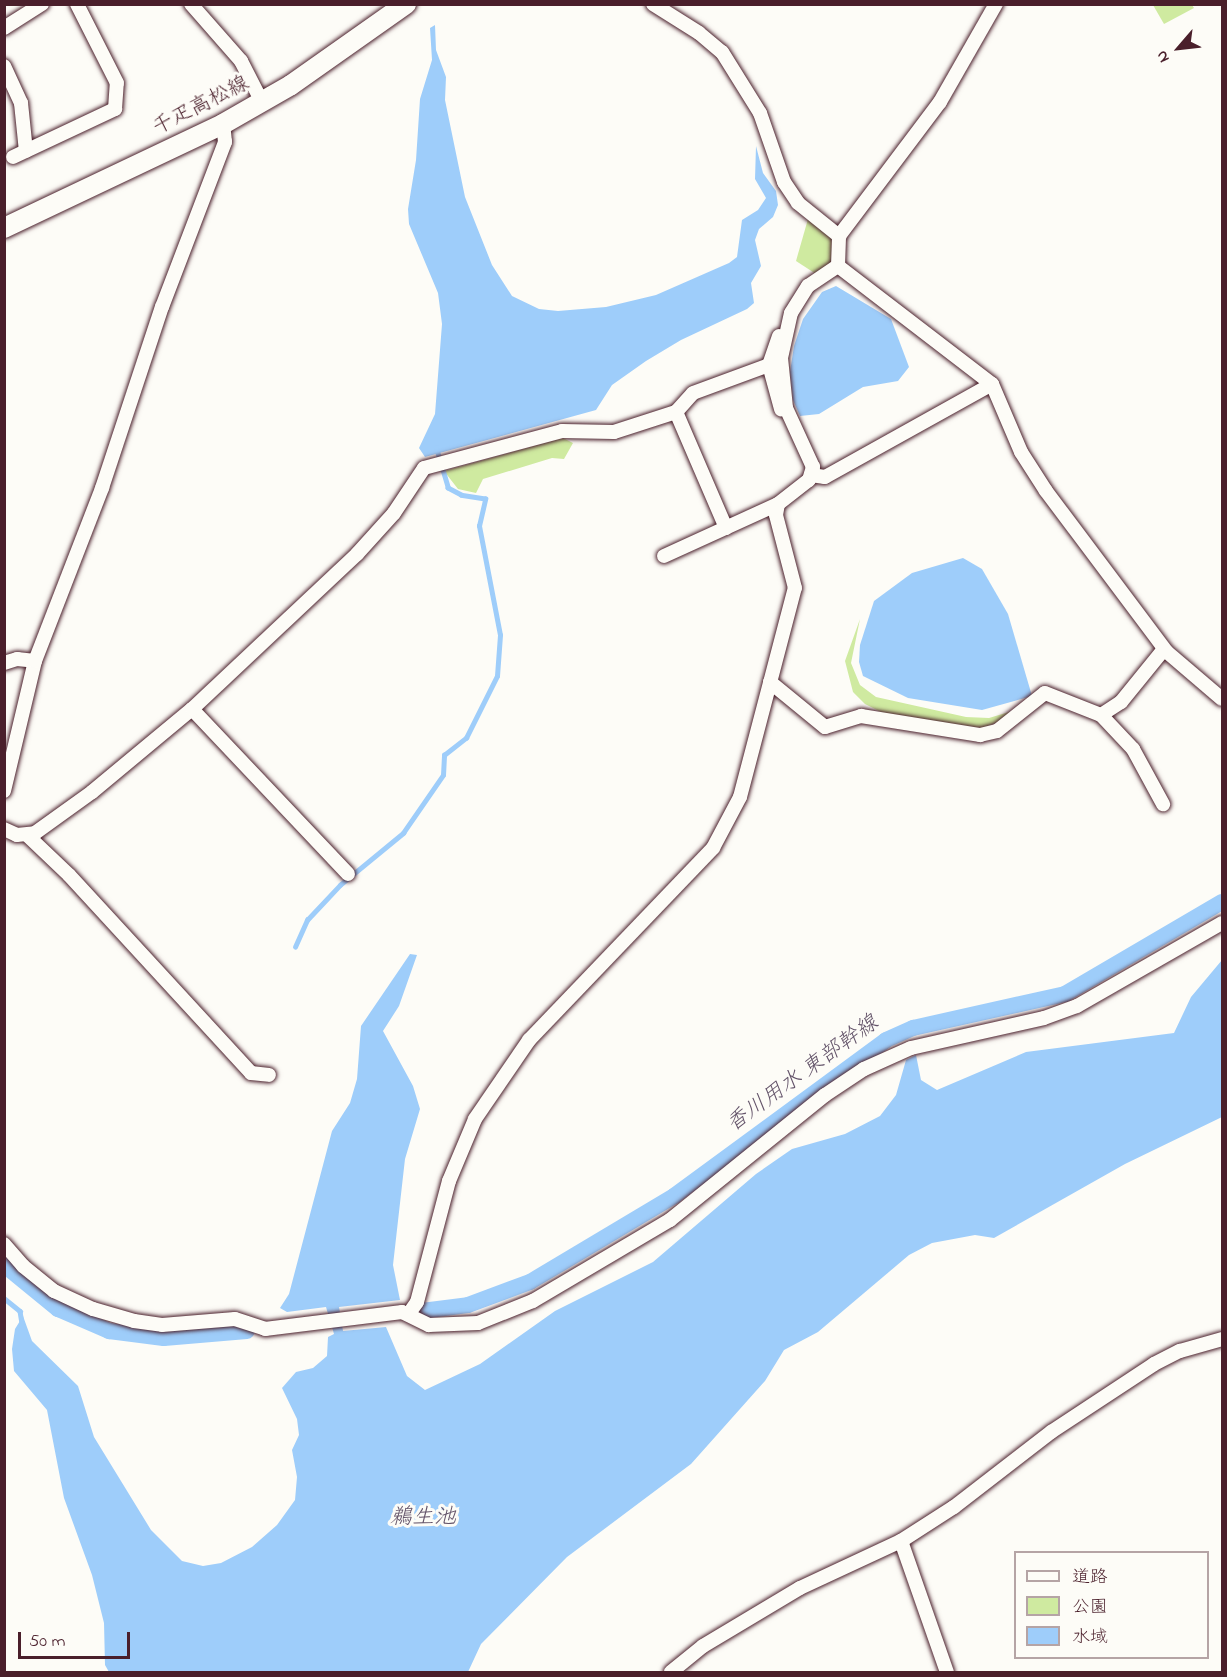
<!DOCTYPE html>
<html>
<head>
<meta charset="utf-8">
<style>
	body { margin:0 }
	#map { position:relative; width:1227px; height:1677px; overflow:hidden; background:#fdfcf7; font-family:"Indie Flower","Klee One",sans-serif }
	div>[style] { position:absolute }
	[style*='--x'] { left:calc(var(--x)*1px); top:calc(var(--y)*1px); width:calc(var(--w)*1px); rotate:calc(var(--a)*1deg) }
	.green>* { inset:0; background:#cfeaa0 }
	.water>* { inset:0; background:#9ecdfa }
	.stream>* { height:4.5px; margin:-2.25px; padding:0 2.25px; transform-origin:2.25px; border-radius:2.25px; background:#9ecdfa }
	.canal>* { height:16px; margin:-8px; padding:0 8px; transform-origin:8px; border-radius:8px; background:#9ecdfa }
	.roads { filter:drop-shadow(0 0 2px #4a1f2b) drop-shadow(0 0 2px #4a1f2b) }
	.minor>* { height:14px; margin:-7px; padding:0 7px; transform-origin:7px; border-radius:7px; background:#fdfcf7 }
	.secondary>* { height:20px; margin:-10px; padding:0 10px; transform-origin:10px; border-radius:10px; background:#fdfcf7 }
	span { translate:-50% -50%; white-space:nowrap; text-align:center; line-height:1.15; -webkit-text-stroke:6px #fdfcf7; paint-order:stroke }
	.street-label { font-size:21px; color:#4a1f2b }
	.water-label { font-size:22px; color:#635369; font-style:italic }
	.frame { position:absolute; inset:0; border:6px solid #4a1f2b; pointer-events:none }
	.legend { position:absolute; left:1014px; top:1551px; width:195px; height:108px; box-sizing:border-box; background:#fdfcf7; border:2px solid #b5a4a5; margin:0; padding:8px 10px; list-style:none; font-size:18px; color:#4a1f2b }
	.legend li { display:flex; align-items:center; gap:12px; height:30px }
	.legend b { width:30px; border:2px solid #b5a4a5 }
	.north { position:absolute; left:1149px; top:18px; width:60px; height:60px; -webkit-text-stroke:4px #fdfcf7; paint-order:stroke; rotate:242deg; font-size:16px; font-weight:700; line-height:24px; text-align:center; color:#4a1f2b }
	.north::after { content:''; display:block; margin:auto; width:21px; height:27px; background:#4a1f2b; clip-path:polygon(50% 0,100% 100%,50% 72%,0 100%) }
	.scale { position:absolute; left:18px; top:1632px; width:112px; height:27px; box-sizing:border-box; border:3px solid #4a1f2b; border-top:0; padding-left:8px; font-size:18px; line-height:21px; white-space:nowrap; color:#4a1f2b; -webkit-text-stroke:4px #fdfcf7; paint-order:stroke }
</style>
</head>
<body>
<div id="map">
	<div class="green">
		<i style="clip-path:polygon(1153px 5px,1192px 5px,1194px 8px,1164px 24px)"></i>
		<i style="clip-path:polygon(808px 219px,833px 238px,831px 262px,816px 274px,796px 261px)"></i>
		<i style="clip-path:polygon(563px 438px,573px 443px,564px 459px,552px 458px,483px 479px,476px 493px,458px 489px,444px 471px)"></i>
		<i style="clip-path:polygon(860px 619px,851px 663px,860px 685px,876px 697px,966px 717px,989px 718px,1019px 709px,1004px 720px,982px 728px,889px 716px,865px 704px,853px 692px,845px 661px)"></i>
	</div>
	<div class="water">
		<i style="clip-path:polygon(435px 25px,436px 50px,446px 77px,445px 100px,465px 197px,492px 265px,512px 296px,539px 309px,558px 311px,606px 307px,656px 295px,729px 263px,737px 257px,742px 220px,758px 210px,766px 198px,755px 179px,756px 146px,763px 173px,776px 191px,778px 205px,773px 217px,759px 229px,755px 240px,761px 266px,751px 283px,754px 303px,747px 309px,681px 340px,646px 361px,612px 385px,596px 410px,425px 457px,419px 448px,435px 414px,442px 324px,438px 293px,409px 224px,408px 209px,416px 160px,420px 99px,432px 60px,430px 28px)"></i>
		<i style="clip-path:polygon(836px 286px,891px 319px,909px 367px,898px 381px,863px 387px,819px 414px,800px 416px,793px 400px,790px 372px,794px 346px,803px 319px,822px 292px)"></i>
		<i style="clip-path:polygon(963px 558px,982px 569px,1008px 614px,1032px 696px,982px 710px,908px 698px,863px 676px,859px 662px,860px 645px,874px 601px,912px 573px)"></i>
		<i style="clip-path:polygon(410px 954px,417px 955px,399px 1006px,383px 1031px,413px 1086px,420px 1109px,405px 1159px,393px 1265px,400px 1300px,339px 1307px,343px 1331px,386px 1327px,407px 1376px,425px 1390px,480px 1364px,555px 1311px,653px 1262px,756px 1174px,792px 1149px,845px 1134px,880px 1116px,896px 1095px,906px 1060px,916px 1055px,921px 1080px,937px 1090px,1026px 1052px,1174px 1033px,1191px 997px,1222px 960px,1222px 1117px,1125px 1164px,994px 1238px,975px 1235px,932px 1243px,909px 1255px,818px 1332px,784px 1350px,765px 1381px,691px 1464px,567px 1557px,481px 1644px,468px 1672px,109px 1672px,105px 1665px,104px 1623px,92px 1575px,64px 1498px,47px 1410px,14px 1371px,12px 1349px,15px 1329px,23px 1316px,32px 1341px,78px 1386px,94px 1437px,151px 1530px,182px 1561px,203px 1566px,221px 1563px,252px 1547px,277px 1525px,295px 1500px,297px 1477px,292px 1450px,299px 1435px,297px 1419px,282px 1388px,296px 1372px,313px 1368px,327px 1356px,328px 1337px,334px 1334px,326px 1307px,287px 1312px,280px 1308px,289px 1294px,332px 1131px,350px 1103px,357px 1079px,361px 1026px)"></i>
	</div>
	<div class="stream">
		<i style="--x:295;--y:947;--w:30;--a:-66"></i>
		<i style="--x:307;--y:920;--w:48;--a:-46.7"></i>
		<i style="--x:340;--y:885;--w:82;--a:-39.5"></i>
		<i style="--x:403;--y:833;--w:70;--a:-55.4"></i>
		<i style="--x:443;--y:775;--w:20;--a:-87"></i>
		<i style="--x:444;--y:755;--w:28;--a:-38"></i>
		<i style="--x:466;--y:738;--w:69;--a:-63.4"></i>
		<i style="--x:497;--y:676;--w:41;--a:-85.8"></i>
		<i style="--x:500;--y:635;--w:111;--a:-100.9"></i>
		<i style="--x:479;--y:526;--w:28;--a:-77"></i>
		<i style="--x:485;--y:499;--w:24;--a:-171"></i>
		<i style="--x:461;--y:495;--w:15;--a:-152"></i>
		<i style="--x:448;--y:488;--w:42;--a:-106.7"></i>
		<i style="--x:4;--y:1298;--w:21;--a:39"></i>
		<i style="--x:20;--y:1311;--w:13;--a:81"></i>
	</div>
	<div class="canal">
		<i style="--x:4;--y:1265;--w:70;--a:39.2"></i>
		<i style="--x:58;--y:1309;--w:56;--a:23.3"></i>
		<i style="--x:109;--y:1331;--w:55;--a:7.3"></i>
		<i style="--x:164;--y:1338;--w:83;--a:-4.8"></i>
		<i style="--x:422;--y:1311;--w:46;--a:-7.4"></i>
		<i style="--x:468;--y:1305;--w:66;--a:-20.4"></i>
		<i style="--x:530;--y:1282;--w:168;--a:-30.8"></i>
		<i style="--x:674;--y:1196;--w:263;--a:-36.3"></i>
		<i style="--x:886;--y:1040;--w:30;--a:-24"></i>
		<i style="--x:913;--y:1028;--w:156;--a:-12.6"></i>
		<i style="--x:1065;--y:994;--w:182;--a:-30.4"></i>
	</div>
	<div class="roads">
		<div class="minor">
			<i style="--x:191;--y:4;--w:76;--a:48.7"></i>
			<i style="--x:241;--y:61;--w:46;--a:62.9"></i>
			<i style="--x:653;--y:4;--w:54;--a:32.2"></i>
			<i style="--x:699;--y:33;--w:30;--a:40"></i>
			<i style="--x:722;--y:52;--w:72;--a:58.1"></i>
			<i style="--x:760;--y:113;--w:73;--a:70.8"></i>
			<i style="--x:784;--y:182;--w:25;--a:56"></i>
			<i style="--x:798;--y:203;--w:53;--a:38.8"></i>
			<i style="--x:4;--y:28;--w:45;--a:-32.3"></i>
			<i style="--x:4;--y:66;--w:41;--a:65.3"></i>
			<i style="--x:21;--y:103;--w:48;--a:84.1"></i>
			<i style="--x:13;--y:157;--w:113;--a:-25.2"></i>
			<i style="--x:115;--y:109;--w:26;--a:-86"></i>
			<i style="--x:117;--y:83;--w:89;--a:-116.9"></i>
			<i style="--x:838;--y:266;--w:194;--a:37.5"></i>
			<i style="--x:992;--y:384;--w:74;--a:66.9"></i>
			<i style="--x:1021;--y:452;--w:46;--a:57.3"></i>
			<i style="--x:1046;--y:491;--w:201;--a:53.1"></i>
			<i style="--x:1167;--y:652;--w:72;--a:40.5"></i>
			<i style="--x:779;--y:336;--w:31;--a:109"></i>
			<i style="--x:769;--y:365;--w:46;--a:74.7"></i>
			<i style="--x:811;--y:475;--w:14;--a:8"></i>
			<i style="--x:825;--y:477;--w:191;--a:-29.1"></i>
			<i style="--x:726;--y:528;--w:126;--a:-113.3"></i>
			<i style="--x:676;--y:412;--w:25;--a:-48"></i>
			<i style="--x:693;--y:393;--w:81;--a:-20.2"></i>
			<i style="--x:664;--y:556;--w:125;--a:-24.5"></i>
			<i style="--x:4;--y:663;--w:14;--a:-17"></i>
			<i style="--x:17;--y:659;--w:18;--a:6"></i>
			<i style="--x:770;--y:682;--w:71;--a:39.3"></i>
			<i style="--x:825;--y:727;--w:38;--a:-17"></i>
			<i style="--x:861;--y:716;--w:121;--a:9.1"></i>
			<i style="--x:980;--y:735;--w:17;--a:-13"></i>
			<i style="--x:997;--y:731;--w:61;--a:-38.4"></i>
			<i style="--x:1045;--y:693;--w:60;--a:21.4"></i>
			<i style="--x:1101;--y:715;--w:24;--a:-33"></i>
			<i style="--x:1121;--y:702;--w:68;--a:-50.9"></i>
			<i style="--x:192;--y:709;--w:227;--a:46.6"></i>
			<i style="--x:1101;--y:715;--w:47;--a:46.7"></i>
			<i style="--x:1133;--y:749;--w:63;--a:61.4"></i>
			<i style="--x:4;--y:791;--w:134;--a:-76.6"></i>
			<i style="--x:35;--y:661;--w:186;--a:-68.8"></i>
			<i style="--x:102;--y:488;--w:191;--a:-71.7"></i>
			<i style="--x:162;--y:307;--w:177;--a:-69.1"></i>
			<i style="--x:225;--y:142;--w:18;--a:-96"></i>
			<i style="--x:4;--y:829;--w:14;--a:25"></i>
			<i style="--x:17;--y:835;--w:18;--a:-6"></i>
			<i style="--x:35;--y:833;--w:70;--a:-35.7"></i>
			<i style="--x:92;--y:792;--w:130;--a:-39.7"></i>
			<i style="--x:192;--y:709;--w:226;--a:-43.2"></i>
			<i style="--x:357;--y:554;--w:55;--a:-47.9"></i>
			<i style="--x:394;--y:513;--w:54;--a:-56.3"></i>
			<i style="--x:424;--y:468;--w:143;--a:-15"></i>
			<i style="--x:562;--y:431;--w:52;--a:1.1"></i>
			<i style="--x:614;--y:432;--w:65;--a:-17.9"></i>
			<i style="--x:27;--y:835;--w:58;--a:43.6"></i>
			<i style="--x:69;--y:875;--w:269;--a:47.4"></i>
			<i style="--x:251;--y:1073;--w:18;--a:6"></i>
			<i style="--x:4;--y:1244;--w:29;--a:49"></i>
			<i style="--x:23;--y:1266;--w:40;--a:39"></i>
			<i style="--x:54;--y:1291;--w:43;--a:24.8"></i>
			<i style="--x:93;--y:1309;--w:43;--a:16.3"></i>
			<i style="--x:134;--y:1321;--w:28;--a:8"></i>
			<i style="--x:162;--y:1325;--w:73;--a:-4.7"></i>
			<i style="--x:235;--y:1319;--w:32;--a:18"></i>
			<i style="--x:265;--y:1329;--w:138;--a:-7.1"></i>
			<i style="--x:402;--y:1312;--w:30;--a:26"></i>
			<i style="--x:429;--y:1325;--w:49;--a:-2.3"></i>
			<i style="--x:478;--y:1323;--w:59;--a:-21.8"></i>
			<i style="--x:533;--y:1301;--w:159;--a:-30.6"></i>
			<i style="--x:670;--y:1220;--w:199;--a:-38.9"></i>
			<i style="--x:825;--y:1095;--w:47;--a:-33.7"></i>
			<i style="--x:864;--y:1069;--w:51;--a:-24.1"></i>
			<i style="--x:911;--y:1048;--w:136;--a:-12.7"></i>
			<i style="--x:1044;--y:1018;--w:35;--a:-20"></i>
			<i style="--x:1077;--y:1006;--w:167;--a:-29.8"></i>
			<i style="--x:410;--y:1312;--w:12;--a:-55"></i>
			<i style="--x:417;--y:1302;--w:125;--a:-75.2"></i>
			<i style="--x:449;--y:1181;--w:67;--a:-67.2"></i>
			<i style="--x:475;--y:1119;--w:96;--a:-55.6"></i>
			<i style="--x:529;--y:1040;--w:266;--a:-46.2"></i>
			<i style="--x:713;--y:848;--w:58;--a:-62.1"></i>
			<i style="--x:740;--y:797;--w:216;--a:-75.3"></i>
			<i style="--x:795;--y:588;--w:75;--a:-104.6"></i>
			<i style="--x:776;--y:515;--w:11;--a:-80"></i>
			<i style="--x:778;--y:504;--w:39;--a:-38"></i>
			<i style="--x:809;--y:480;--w:14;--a:-73"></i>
			<i style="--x:813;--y:467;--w:65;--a:-114.6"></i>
			<i style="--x:786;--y:408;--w:50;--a:-95.7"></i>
			<i style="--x:781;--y:358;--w:46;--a:-77.5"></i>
			<i style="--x:791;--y:313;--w:32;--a:-58"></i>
			<i style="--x:808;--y:286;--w:36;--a:-34"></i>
			<i style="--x:838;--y:266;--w:30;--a:-88"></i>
			<i style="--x:839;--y:236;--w:168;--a:-53"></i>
			<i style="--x:940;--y:102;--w:113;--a:-60.3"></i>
			<i style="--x:901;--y:1541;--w:139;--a:70.7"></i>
			<i style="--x:671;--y:1672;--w:41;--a:-39.1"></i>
			<i style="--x:703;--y:1646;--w:113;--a:-30.9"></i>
			<i style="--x:800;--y:1588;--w:111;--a:-25"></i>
			<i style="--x:901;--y:1541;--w:63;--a:-32.7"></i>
			<i style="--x:954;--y:1507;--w:123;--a:-37.7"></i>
			<i style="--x:1051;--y:1432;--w:123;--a:-33.4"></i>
			<i style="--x:1154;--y:1364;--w:29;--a:-27"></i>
			<i style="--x:1180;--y:1351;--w:44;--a:-15.9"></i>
		</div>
		<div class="secondary">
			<i style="--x:4;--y:228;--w:242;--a:-25.4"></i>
			<i style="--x:223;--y:124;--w:78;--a:-29.8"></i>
			<i style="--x:291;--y:85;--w:141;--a:-35.2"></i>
		</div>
	</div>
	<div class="street-label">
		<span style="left:201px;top:106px;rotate:-27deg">千疋高松線</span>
	</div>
	<div class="water-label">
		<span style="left:803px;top:1075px;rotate:-36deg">香川用水 東部幹線</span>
		<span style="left:423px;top:1519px">鵜生池</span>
	</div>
	<div class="frame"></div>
	<ul class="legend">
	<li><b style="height:8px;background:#fdfcf7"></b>道路</li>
	<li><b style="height:16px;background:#cfeaa0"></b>公園</li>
	<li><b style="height:16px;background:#9ecdfa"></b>水域</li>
	</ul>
	<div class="north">N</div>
	<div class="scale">50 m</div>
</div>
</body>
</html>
